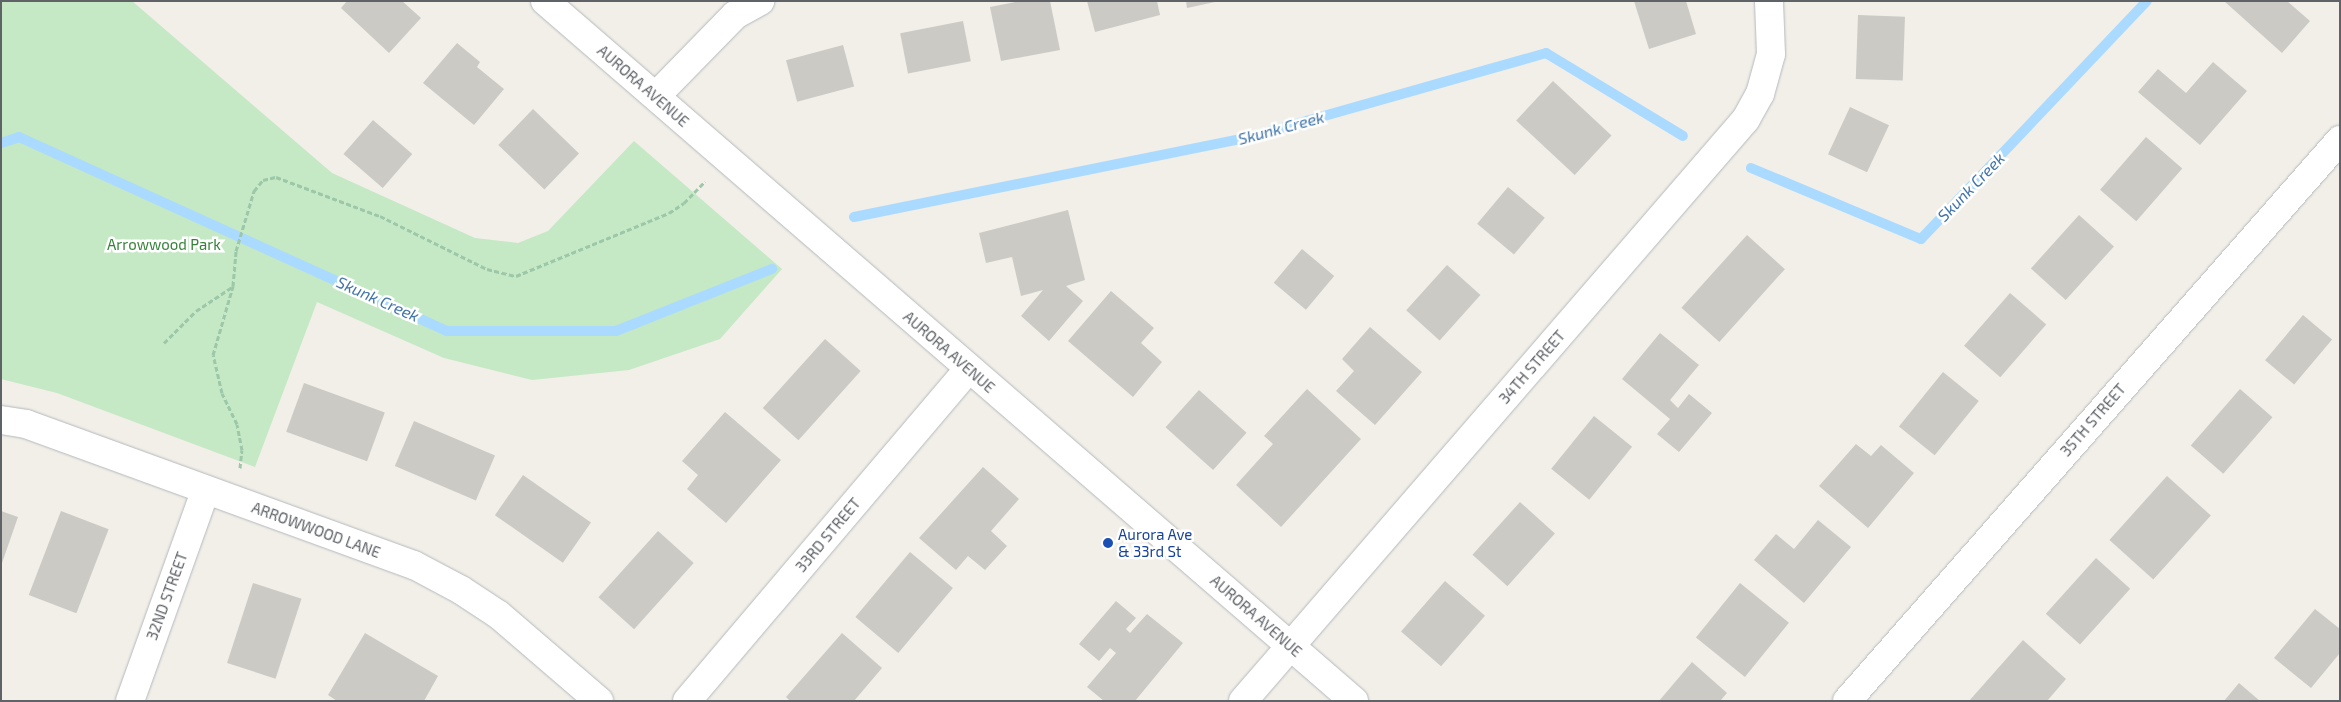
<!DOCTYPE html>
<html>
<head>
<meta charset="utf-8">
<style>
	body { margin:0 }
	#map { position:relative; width:2341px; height:702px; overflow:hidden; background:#f1efe8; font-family:"Exo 2",sans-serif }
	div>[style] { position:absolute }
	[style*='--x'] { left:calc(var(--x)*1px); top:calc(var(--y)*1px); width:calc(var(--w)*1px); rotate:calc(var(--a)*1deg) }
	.green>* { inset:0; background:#c5e8c5 }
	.stream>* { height:10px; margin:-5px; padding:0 5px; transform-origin:5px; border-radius:5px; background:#aadaff }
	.building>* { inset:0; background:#cccac5; transform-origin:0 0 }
	.path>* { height:3px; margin-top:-1.5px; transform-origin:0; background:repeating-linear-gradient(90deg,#9cc7a9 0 5px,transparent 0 7.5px) }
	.roads { filter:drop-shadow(0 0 1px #b5b8bc) drop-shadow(0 0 1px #b5b8bc) }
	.minor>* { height:28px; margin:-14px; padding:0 14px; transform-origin:14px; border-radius:14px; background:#fff }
	.dots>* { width:14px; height:14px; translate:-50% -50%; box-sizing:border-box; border:2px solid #fff; border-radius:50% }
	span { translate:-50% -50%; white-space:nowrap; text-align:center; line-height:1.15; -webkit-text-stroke:5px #fff; paint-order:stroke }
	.street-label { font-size:15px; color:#5f6368 }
	.park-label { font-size:15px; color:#348238 }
	.transit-label { font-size:15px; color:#164399 }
	.left { translate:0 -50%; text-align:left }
	.water-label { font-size:16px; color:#4174aa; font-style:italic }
	.frame { position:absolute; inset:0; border:2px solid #5f6368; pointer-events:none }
</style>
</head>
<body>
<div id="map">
	<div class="green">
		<i style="clip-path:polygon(1px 1px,132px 1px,332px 173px,475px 238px,518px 243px,548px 231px,634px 141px,782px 269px,720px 339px,629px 370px,532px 380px,444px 358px,317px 302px,255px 467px,57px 393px,1px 379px)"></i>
	</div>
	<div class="stream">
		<i style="--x:1;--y:143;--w:19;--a:-18"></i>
		<i style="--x:19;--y:137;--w:470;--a:24.4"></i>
		<i style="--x:447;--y:331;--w:169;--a:0"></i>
		<i style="--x:616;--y:331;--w:168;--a:-21.7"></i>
		<i style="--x:1751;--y:168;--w:184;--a:22.7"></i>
		<i style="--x:1921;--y:239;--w:328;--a:-46.5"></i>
		<i style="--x:854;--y:217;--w:400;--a:-11.4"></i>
		<i style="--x:1246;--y:138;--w:312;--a:-15.8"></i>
		<i style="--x:1546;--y:53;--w:160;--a:31.2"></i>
	</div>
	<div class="building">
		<i style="clip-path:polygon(347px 1px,402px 1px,421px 18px,389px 53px,341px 8px)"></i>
		<i style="clip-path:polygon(1020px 1px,1050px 1px,1060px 50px,1001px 61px,990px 7px)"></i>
		<i style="clip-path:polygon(1087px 1px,1157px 1px,1160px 15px,1095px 32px)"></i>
		<i style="clip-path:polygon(1186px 1px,1215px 1px,1215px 2px,1187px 8px)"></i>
		<i style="clip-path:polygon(1634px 1px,1686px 1px,1696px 34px,1649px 49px)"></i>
		<i style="clip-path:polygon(2224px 1px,2287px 1px,2310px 21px,2282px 53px)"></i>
		<i style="left:1858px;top:15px;width:47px;height:64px;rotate:2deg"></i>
		<i style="left:963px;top:21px;width:41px;height:64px;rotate:79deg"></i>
		<i style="clip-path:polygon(457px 43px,480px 62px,477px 67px,504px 89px,474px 125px,423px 83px)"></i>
		<i style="left:843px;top:45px;width:43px;height:59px;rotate:75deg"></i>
		<i style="clip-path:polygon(2213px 62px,2247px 91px,2200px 145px,2138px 92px,2158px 69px,2186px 93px)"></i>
		<i style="left:1553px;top:81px;width:80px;height:54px;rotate:43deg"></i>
		<i style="left:1850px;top:107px;width:43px;height:52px;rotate:25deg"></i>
		<i style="left:533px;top:109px;width:64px;height:50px;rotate:44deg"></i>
		<i style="left:373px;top:120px;width:52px;height:45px;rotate:41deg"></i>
		<i style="left:2146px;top:137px;width:48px;height:70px;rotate:41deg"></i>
		<i style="left:1508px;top:187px;width:48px;height:48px;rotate:40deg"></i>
		<i style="clip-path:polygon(1068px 210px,1085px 280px,1066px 286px,1083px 301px,1049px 341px,1021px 316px,1043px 290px,1021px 296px,1012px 257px,986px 263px,979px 233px)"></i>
		<i style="left:2079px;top:215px;width:47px;height:72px;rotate:42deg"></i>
		<i style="left:1747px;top:235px;width:51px;height:98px;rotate:42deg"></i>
		<i style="left:1302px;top:249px;width:42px;height:44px;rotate:40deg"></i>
		<i style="left:1447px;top:265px;width:45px;height:61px;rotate:42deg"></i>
		<i style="clip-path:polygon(1111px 291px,1154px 328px,1141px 343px,1162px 362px,1133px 397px,1068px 341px)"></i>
		<i style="left:2010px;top:293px;width:48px;height:70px;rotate:41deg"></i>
		<i style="left:2303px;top:315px;width:38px;height:59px;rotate:40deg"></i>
		<i style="clip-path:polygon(1370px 327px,1422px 372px,1375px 425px,1336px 391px,1354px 371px,1342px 359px)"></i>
		<i style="clip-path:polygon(1660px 333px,1699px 365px,1670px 400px,1678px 408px,1689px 394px,1712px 413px,1679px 452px,1657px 434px,1670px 419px,1622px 379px)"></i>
		<i style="left:825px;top:339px;width:48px;height:93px;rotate:42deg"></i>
		<i style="left:1943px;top:372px;width:46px;height:70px;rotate:39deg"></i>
		<i style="left:304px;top:383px;width:86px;height:52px;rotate:20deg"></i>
		<i style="clip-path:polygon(1307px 389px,1361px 439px,1281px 527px,1236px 485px,1273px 444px,1264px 436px)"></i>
		<i style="left:2240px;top:389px;width:43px;height:75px;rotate:41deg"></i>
		<i style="left:1199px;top:390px;width:64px;height:50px;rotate:42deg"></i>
		<i style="clip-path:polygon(725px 412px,781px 460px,726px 523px,687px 489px,698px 475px,682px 461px)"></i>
		<i style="left:1594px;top:416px;width:49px;height:68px;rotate:39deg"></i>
		<i style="left:414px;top:421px;width:88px;height:49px;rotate:23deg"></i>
		<i style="clip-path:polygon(1856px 444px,1871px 456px,1881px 445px,1914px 473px,1868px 528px,1819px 486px)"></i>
		<i style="clip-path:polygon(983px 467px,1019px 499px,991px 531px,1007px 546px,985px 570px,968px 556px,956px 570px,919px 538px)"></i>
		<i style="left:523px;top:475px;width:83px;height:49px;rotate:35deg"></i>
		<i style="left:2167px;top:476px;width:59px;height:86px;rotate:42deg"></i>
		<i style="left:1520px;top:502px;width:47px;height:71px;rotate:42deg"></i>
		<i style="clip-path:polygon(1px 511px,18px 517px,2px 563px,1px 563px)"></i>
		<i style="left:61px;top:511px;width:51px;height:90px;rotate:21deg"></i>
		<i style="clip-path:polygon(1818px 520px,1851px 547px,1804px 603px,1754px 560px,1776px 534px,1794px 549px)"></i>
		<i style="left:658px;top:531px;width:48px;height:89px;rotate:42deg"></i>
		<i style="left:910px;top:552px;width:56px;height:85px;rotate:40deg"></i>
		<i style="left:2096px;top:558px;width:46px;height:75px;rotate:42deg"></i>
		<i style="left:1445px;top:581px;width:53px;height:67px;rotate:41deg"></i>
		<i style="left:253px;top:583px;width:51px;height:84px;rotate:18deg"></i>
		<i style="left:1740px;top:583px;width:63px;height:70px;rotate:39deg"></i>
		<i style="clip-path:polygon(1116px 601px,1136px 618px,1126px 629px,1130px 633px,1147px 614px,1183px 643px,1135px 701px,1104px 701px,1087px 687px,1116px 653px,1110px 648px,1099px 661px,1079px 644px)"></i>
		<i style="clip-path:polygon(2315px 609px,2340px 629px,2340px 653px,2311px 688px,2274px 658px)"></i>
		<i style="clip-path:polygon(365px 633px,438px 676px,424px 701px,337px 701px,328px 695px)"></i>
		<i style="clip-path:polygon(842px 633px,882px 668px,854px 701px,790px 701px,786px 697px)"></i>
		<i style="clip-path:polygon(2023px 640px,2066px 679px,2047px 701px,1969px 701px)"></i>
		<i style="clip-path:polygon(1692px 662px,1727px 693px,1720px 701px,1659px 701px)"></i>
		<i style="clip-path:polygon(2239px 683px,2260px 701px,2224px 701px)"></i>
	</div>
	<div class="path">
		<i style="--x:164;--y:343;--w:45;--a:-45"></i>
		<i style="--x:196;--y:311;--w:43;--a:-33.7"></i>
		<i style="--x:240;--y:468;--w:18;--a:-84"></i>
		<i style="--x:242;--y:450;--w:26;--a:-101"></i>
		<i style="--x:237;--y:424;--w:34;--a:-116"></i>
		<i style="--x:222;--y:393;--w:39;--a:-103"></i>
		<i style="--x:213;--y:355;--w:72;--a:-73.8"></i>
		<i style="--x:233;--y:286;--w:35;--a:-85"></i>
		<i style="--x:236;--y:251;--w:63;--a:-73.3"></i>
		<i style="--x:254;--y:191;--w:14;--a:-51"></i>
		<i style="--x:263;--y:180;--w:13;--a:-13"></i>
		<i style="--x:276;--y:177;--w:111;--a:20.6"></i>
		<i style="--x:380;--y:216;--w:119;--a:26.4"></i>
		<i style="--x:487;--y:269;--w:30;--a:14"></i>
		<i style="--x:516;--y:276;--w:165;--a:-22.4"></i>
		<i style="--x:669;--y:213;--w:18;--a:-34"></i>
		<i style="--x:684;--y:203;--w:30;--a:-46"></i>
	</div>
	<div class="roads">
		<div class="minor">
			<i style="--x:545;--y:1;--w:1070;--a:40.87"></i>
			<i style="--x:656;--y:96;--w:113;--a:-45.7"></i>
			<i style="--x:735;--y:15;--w:29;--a:-29"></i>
			<i style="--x:1;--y:420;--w:25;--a:9"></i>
			<i style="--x:26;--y:424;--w:413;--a:20"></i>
			<i style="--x:414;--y:565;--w:53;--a:28"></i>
			<i style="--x:461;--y:590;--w:45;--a:33.3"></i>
			<i style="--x:499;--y:615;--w:132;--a:40.7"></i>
			<i style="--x:130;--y:701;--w:223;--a:-70.3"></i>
			<i style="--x:687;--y:701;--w:436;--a:-49.7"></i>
			<i style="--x:1243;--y:701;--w:769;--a:-49.16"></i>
			<i style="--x:1746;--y:119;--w:29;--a:-61"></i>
			<i style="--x:1760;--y:94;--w:41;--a:-74.6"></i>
			<i style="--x:1771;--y:54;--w:53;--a:-92.2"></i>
			<i style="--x:1847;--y:701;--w:747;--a:-48.69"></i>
		</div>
	</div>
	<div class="dots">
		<i style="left:1108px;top:543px;background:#1a4fb4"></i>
	</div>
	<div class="street-label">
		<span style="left:643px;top:86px;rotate:41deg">AURORA AVENUE</span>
		<span style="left:949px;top:352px;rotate:41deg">AURORA AVENUE</span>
		<span style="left:1532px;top:367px;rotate:-49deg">34TH STREET</span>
		<span style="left:2093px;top:420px;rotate:-49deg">35TH STREET</span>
		<span style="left:316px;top:530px;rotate:20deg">ARROWWOOD LANE</span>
		<span style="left:828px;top:535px;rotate:-50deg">33RD STREET</span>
		<span style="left:167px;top:596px;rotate:-70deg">32ND STREET</span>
		<span style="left:1256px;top:616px;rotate:41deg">AURORA AVENUE</span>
	</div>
	<div class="park-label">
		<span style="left:164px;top:245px">Arrowwood Park</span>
	</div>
	<div class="transit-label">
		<span class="left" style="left:1118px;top:543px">Aurora Ave<br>&amp; 33rd St</span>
	</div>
	<div class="water-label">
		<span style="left:1281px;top:128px;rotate:-15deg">Skunk Creek</span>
		<span style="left:1971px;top:187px;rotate:-46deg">Skunk Creek</span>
		<span style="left:378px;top:299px;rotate:24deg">Skunk Creek</span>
	</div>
	<div class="frame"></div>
</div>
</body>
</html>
